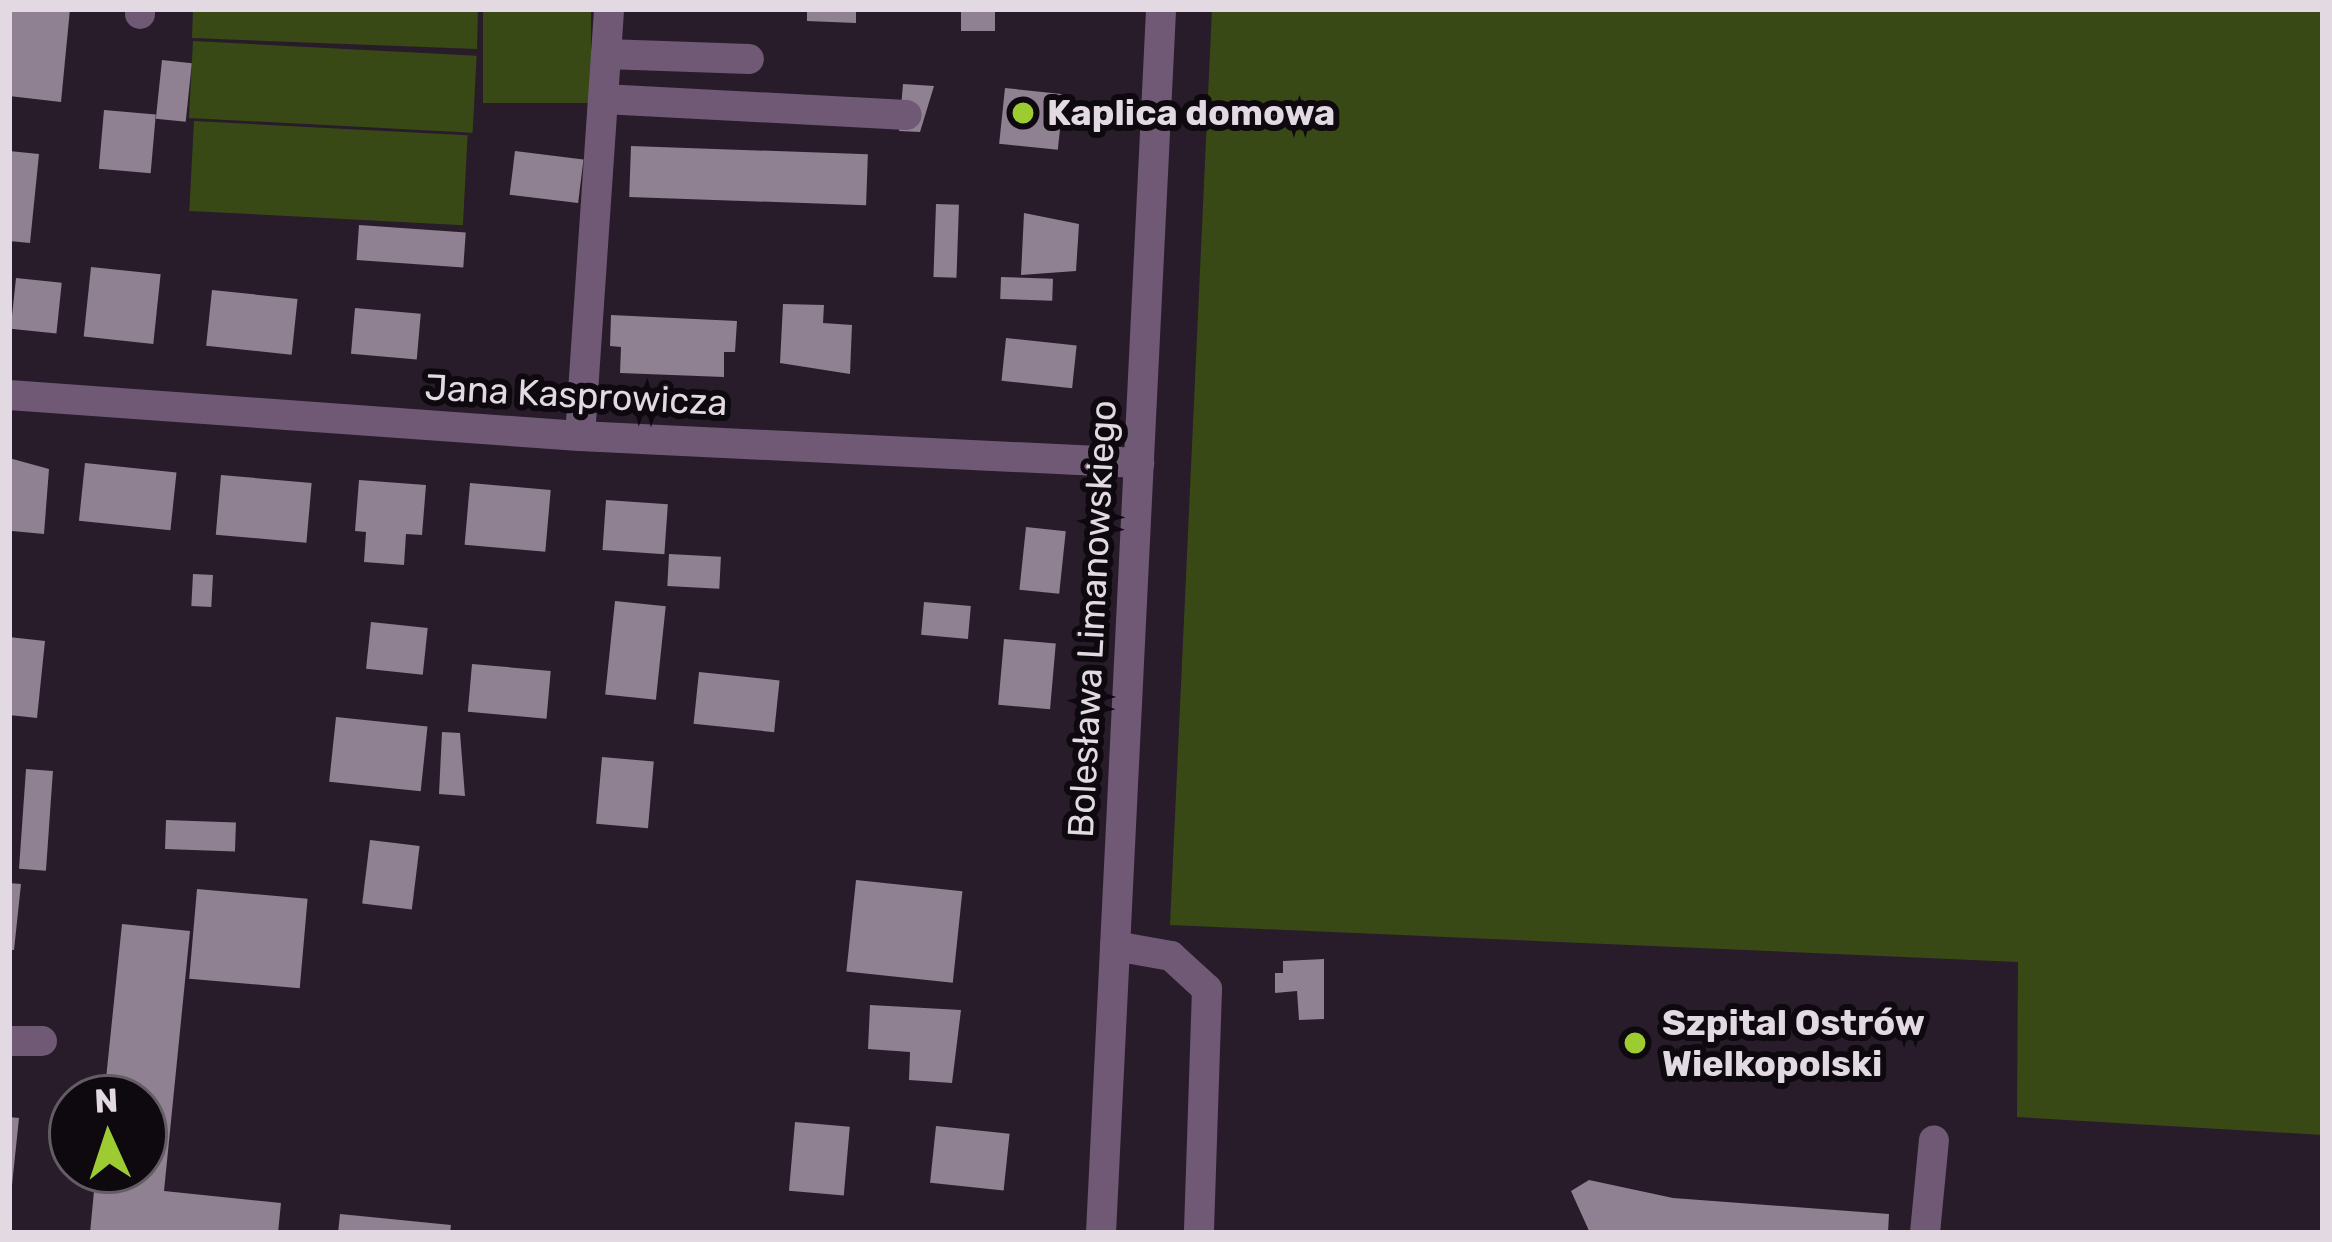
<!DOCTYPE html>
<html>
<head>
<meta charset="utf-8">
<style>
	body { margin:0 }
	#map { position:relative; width:2332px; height:1242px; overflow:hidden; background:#281c2b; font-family:Rubik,sans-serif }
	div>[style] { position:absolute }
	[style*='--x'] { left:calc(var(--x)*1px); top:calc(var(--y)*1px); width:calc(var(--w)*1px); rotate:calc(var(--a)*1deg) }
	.green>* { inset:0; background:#384915; transform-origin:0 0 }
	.building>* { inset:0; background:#8f8092; transform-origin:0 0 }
	.minor>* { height:30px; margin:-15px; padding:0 15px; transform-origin:15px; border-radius:15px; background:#705975 }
	.dots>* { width:33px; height:33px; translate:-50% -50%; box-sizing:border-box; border:6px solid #0e080f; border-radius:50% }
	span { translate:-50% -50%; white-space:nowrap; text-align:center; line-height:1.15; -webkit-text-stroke:12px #0e080f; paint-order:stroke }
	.poi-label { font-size:36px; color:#e2d9e3; font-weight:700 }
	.left { translate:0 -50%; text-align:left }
	.street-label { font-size:36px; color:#e2d9e3 }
	.frame { position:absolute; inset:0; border:12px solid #e2d9e3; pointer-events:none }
	.north { position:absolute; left:48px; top:1074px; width:120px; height:120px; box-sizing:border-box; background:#0e080f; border:3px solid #635c64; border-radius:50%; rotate:357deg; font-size:33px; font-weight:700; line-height:48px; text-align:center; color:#e2d9e3 }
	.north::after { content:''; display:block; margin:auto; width:42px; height:54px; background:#9ccb32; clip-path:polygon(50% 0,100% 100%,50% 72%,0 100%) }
</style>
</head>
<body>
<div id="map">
	<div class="green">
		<i style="clip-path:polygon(193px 9px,478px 9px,477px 49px,192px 38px)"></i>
		<i style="left:483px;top:9px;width:108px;height:94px"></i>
		<i style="clip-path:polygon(1212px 9px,2323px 9px,2323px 1135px,2017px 1117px,2018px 962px,1170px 925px)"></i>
		<i style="left:193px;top:41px;width:284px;height:77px;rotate:3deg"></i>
		<i style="left:194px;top:121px;width:274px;height:90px;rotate:3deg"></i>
	</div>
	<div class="building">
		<i style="clip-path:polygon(9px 9px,70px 9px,61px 102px,9px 96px)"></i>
		<i style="clip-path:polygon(807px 9px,856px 9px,856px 23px,807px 21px)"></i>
		<i style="left:961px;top:9px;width:34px;height:22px"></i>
		<i style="left:162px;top:60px;width:30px;height:59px;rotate:6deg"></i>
		<i style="clip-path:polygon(903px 84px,934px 86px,920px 132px,899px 131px)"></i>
		<i style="left:1005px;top:88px;width:59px;height:56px;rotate:6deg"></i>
		<i style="left:104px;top:110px;width:52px;height:59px;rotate:5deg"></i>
		<i style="left:631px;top:146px;width:237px;height:51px;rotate:2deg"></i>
		<i style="clip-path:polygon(9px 151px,39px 154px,30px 243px,9px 241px)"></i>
		<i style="left:515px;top:151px;width:69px;height:44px;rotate:7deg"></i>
		<i style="left:936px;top:204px;width:23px;height:73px;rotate:2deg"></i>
		<i style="clip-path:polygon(1024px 213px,1079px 224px,1076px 271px,1021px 275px)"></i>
		<i style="left:359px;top:225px;width:107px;height:35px;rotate:4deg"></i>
		<i style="left:91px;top:267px;width:70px;height:70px;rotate:6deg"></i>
		<i style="left:1001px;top:277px;width:52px;height:22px;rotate:2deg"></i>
		<i style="left:16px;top:278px;width:46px;height:51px;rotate:6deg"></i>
		<i style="left:212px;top:290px;width:86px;height:56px;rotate:6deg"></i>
		<i style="clip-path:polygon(783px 304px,824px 305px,823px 323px,852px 325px,850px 374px,780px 363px)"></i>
		<i style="left:355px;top:308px;width:66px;height:46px;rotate:5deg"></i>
		<i style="clip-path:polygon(611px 315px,737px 321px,735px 352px,724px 352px,724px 377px,620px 373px,621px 347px,610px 346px)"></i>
		<i style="left:1006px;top:338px;width:71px;height:43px;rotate:6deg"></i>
		<i style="clip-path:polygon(9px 458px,49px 469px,44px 534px,12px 531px)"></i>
		<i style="left:85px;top:463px;width:92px;height:58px;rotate:6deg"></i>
		<i style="left:221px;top:475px;width:91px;height:60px;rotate:5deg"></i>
		<i style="clip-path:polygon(359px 480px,426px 485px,422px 535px,406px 534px,404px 565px,364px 562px,366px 532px,355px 531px)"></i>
		<i style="left:470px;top:483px;width:81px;height:62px;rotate:5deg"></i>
		<i style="left:606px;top:500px;width:62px;height:50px;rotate:4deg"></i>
		<i style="left:1026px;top:527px;width:40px;height:63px;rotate:6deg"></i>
		<i style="left:669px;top:554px;width:52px;height:32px;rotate:3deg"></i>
		<i style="left:193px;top:574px;width:20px;height:32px;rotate:3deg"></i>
		<i style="left:615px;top:601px;width:51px;height:94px;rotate:6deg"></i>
		<i style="left:924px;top:602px;width:47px;height:33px;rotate:5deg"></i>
		<i style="left:371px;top:622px;width:57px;height:47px;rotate:6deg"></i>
		<i style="clip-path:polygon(9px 637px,45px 641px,37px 718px,9px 715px)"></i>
		<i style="left:1004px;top:639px;width:52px;height:66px;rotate:5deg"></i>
		<i style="left:472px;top:664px;width:79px;height:48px;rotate:5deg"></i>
		<i style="left:699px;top:672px;width:81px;height:52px;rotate:6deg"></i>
		<i style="left:336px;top:717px;width:92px;height:65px;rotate:6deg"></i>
		<i style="clip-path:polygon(442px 732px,460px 733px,465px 796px,439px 794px)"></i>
		<i style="left:602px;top:757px;width:52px;height:67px;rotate:5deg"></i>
		<i style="left:26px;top:769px;width:27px;height:100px;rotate:4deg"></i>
		<i style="left:166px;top:820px;width:70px;height:29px;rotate:2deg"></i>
		<i style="left:370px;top:840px;width:50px;height:64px;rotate:7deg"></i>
		<i style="left:856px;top:880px;width:107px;height:92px;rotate:6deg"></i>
		<i style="clip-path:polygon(9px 883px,21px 884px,14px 950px,9px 950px)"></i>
		<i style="left:197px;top:889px;width:111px;height:90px;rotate:5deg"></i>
		<i style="clip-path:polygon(122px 924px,190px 931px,164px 1191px,281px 1203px,278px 1233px,90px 1233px,96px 1170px,144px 1170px,144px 1098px,104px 1098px)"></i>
		<i style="clip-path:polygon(1324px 959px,1324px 1019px,1299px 1020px,1297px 991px,1275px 993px,1275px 973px,1283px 973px,1283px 961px)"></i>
		<i style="clip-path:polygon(870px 1005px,961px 1010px,952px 1083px,909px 1080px,910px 1052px,868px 1049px)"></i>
		<i style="clip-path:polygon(9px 1117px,19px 1118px,12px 1185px,9px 1185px)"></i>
		<i style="left:795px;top:1122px;width:55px;height:69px;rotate:5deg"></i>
		<i style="left:936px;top:1126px;width:74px;height:57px;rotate:6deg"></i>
		<i style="clip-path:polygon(1589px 1180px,1673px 1198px,1889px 1214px,1888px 1233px,1590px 1233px,1571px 1191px)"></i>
		<i style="clip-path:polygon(340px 1214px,451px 1225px,450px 1233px,338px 1233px)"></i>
	</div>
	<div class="minor">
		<i style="--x:140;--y:14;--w:5;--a:-90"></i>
		<i style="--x:606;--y:54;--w:143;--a:2"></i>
		<i style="--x:603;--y:99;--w:304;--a:3"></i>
		<i style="--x:9;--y:395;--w:572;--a:4.11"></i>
		<i style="--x:580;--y:436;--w:560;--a:2.77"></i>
		<i style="--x:580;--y:436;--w:428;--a:-86.1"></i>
		<i style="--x:1115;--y:946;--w:57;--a:10.1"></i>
		<i style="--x:1171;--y:956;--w:49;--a:42.5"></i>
		<i style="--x:1207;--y:989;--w:244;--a:91.9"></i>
		<i style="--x:9;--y:1041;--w:33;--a:0"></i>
		<i style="--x:1101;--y:1233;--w:1225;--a:-87.19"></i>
		<i style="--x:1925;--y:1233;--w:93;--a:-84.5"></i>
	</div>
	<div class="dots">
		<i style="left:1023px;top:113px;background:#9ccb32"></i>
		<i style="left:1635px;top:1043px;background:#9ccb32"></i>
	</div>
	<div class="poi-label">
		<span class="left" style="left:1047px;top:113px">Kaplica domowa</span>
		<span class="left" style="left:1662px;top:1043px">Szpital Ostrów<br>Wielkopolski</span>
	</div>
	<div class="street-label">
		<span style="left:576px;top:395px;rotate:3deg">Jana Kasprowicza</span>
		<span style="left:1092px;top:619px;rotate:-87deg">Bolesława Limanowskiego</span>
	</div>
	<div class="frame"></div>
	<div class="north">N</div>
</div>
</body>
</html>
